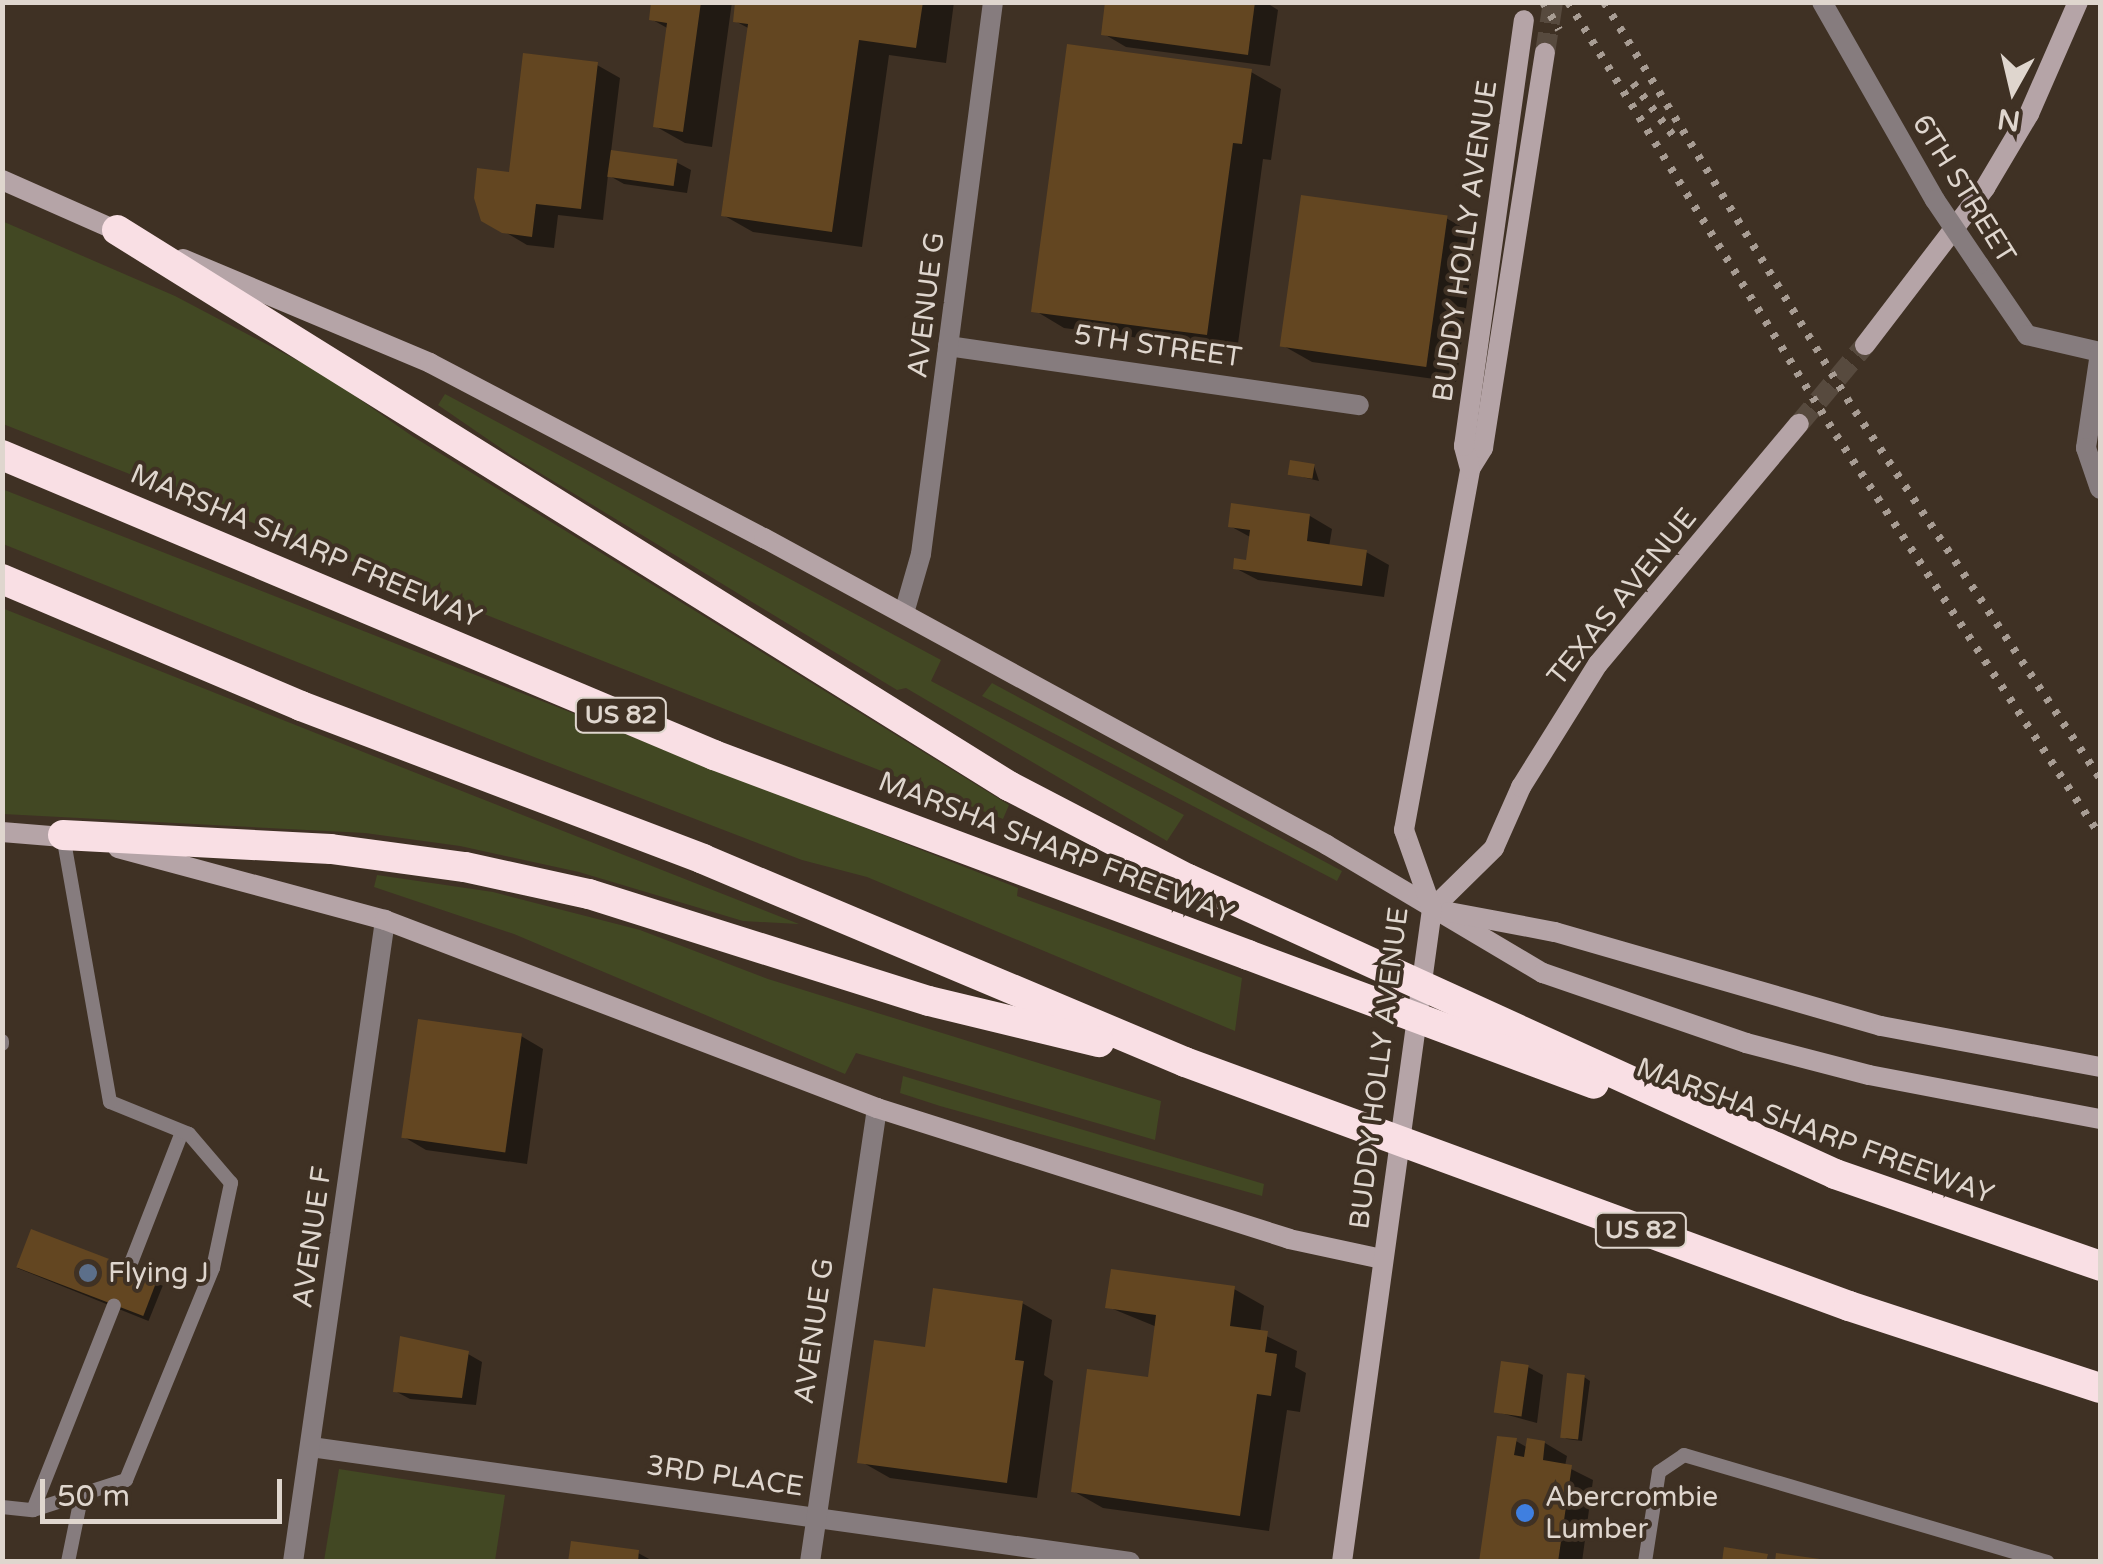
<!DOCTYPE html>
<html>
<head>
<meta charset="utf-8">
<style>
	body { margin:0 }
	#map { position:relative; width:2103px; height:1564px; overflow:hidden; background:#3f3124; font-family:"Varela Round",sans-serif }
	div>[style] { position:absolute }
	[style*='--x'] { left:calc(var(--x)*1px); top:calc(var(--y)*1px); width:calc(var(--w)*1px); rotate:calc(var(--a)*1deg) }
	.green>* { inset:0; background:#424823 }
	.shadow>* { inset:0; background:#0007; transform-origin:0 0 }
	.building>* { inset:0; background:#634621; transform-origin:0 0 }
	.secondary-tunnel>* { height:20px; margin-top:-10px; transform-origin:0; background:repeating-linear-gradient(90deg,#574a3e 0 20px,transparent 0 30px) }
	.service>* { height:14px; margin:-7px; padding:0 7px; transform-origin:7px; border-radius:7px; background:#867c7e }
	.minor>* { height:20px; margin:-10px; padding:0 10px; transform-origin:10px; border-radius:10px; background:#867c7e }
	.secondary>* { height:20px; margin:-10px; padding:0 10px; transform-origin:10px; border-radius:10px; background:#b5a4a7 }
	.motorway>* { height:30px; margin:-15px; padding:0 15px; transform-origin:15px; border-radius:15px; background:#f9dfe4 }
	.rail>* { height:8px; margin-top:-4px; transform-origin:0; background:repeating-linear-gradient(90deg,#a89d94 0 5px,transparent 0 15px) }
	.minor-bridge>* { height:20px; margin:-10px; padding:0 10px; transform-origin:10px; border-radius:10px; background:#867c7e }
	.motorway-bridge>* { height:30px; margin:-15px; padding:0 15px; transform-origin:15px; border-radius:15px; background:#f9dfe4 }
	.dots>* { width:28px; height:28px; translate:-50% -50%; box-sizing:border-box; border:5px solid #3f3124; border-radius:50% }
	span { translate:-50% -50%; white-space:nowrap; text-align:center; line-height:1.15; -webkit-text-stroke:8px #3f3124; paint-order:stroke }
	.shield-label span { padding:2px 8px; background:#3f3124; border:2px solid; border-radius:8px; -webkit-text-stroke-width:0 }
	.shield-label { font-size:25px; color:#dfd6ce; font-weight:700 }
	.street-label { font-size:28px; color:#dfd6ce }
	.poi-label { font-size:28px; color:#dfd6ce }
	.left { translate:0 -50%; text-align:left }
	.frame { position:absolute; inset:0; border:5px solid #dfd6ce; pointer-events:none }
	.north { position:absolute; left:1963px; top:40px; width:100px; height:100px; -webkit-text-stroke:8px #3f3124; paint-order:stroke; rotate:188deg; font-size:28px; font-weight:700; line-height:40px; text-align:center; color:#dfd6ce }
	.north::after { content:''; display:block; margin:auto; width:35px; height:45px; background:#dfd6ce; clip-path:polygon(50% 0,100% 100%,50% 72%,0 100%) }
	.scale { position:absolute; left:40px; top:1479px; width:242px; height:45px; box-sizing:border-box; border:5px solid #dfd6ce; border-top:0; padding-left:12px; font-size:30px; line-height:35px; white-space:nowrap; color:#dfd6ce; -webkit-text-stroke:8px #3f3124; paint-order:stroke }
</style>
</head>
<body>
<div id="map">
	<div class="green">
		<i style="clip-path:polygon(2px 221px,175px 296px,325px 375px,412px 436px,1009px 805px,1003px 819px,3px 424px)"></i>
		<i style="clip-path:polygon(445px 394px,941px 660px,931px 681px,1184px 815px,1167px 841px,906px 688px,897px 690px,512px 456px,438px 405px)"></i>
		<i style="clip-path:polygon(2px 489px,1018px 888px,1017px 896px,1242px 978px,1235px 1031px,867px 877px,802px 860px,534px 757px,3px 544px)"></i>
		<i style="clip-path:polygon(2px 608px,411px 771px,799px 924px,743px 921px,579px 872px,460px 846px,365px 833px,3px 814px)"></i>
		<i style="clip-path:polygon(992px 683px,1342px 871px,1337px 881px,982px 696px)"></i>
		<i style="clip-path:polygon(377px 875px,493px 892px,640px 930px,768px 979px,1161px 1101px,1155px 1140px,856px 1053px,845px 1074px,514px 934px,374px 887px)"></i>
		<i style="clip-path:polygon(903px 1076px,1264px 1184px,1262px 1196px,940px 1106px,900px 1093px)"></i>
		<i style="clip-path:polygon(339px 1469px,505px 1495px,495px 1561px,324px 1561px)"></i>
	</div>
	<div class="shadow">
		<i style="clip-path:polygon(654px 2px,732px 2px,712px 147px,685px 143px,655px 126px,669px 29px,651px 19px)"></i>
		<i style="clip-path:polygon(738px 2px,954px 2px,946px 63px,889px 55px,862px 247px,753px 232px,723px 215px,750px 29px,735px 21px)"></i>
		<i style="clip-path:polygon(1108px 2px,1265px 2px,1278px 10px,1270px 66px,1126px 47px,1104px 34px)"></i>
		<i style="clip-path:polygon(597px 65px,620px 78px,611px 152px,676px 162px,691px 170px,687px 193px,624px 184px,608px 175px,603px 220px,558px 215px,554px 248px,527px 245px,483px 219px)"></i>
		<i style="clip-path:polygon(1251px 72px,1281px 89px,1271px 160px,1263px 159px,1237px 351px,1064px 328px,1034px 310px)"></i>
		<i style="clip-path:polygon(1446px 218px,1476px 235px,1456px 382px,1312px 362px,1282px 345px)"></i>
		<i style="clip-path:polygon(1314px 466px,1319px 481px,1290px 474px)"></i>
		<i style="clip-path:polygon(1310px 516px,1332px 529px,1329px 547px,1366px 552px,1389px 565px,1384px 597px,1258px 580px,1235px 568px,1248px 563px,1252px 538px,1230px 526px)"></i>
		<i style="clip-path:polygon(521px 1036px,543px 1049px,527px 1164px,426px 1150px,404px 1137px)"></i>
		<i style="left:32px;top:1233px;width:141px;height:38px;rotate:22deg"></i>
		<i style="clip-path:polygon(1234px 1289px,1264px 1306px,1260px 1333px,1297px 1351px,1295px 1367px,1306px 1373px,1300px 1412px,1287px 1410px,1269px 1531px,1103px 1508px,1073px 1491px,1150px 1380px,1157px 1327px,1108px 1307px)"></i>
		<i style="clip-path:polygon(1022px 1303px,1052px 1320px,1044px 1375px,1053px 1381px,1037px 1498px,890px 1478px,860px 1461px,927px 1350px)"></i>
		<i style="clip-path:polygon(468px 1354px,482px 1362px,476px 1405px,410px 1399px,395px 1391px)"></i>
		<i style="clip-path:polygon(1528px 1367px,1543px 1375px,1537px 1423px,1497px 1412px)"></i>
		<i style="clip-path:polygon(1584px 1377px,1590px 1381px,1582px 1441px,1567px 1439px,1561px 1436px)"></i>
		<i style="clip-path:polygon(1516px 1441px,1528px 1448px,1545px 1443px,1567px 1456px,1565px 1466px,1593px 1480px,1582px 1562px,1481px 1562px)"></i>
		<i style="clip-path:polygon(638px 1553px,653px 1561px,570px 1562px)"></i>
	</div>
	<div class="building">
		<i style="clip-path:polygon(651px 2px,701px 2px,683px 132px,653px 127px,667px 23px,649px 20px)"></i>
		<i style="clip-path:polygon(735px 2px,923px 2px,916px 48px,859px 40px,832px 232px,721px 216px,748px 24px,733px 22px)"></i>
		<i style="clip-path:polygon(1105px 2px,1255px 2px,1248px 55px,1101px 35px)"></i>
		<i style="clip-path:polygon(1067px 44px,1252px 69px,1242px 144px,1233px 143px,1207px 335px,1031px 312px)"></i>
		<i style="clip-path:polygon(523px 53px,598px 62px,581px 209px,536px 204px,532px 237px,502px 233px,481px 221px,474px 198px,477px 168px,509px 172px)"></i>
		<i style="left:611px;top:150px;width:67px;height:27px;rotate:8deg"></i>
		<i style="left:1301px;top:195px;width:148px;height:153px;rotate:8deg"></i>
		<i style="left:1290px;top:460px;width:25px;height:15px;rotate:9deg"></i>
		<i style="clip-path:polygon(1231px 503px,1310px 514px,1307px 541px,1367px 550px,1362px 586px,1233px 569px,1234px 558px,1246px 560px,1250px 530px,1228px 527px)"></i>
		<i style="left:418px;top:1019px;width:105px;height:120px;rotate:8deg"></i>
		<i style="left:31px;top:1229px;width:136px;height:41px;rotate:21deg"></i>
		<i style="clip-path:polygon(1111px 1269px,1235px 1286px,1230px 1326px,1268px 1331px,1265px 1352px,1277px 1354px,1271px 1396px,1257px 1394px,1240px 1516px,1071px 1492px,1087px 1369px,1148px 1377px,1156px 1315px,1105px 1308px)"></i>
		<i style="clip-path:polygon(933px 1288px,1023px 1301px,1015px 1360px,1024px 1361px,1007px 1483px,857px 1463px,874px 1340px,925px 1347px)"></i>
		<i style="clip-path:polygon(400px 1336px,469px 1351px,462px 1398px,393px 1392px)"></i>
		<i style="left:1501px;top:1361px;width:28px;height:52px;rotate:8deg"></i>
		<i style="left:1567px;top:1373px;width:18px;height:65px;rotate:6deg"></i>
		<i style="clip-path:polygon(1497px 1436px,1517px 1438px,1514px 1455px,1524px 1457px,1527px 1438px,1545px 1441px,1543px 1460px,1572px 1465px,1558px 1562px,1479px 1562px)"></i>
		<i style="clip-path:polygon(571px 1541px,639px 1550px,638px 1562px,568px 1562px)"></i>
		<i style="clip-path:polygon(1724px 1547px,1768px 1554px,1766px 1562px,1722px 1562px)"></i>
		<i style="clip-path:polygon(1776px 1553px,1820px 1559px,1820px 1562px,1775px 1562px)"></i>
	</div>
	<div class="secondary-tunnel">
		<i style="--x:1545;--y:53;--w:52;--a:-81.1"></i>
		<i style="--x:1799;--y:424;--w:103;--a:-50.1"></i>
	</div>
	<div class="service">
		<i style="--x:2;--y:1041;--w:3;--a:90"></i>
		<i style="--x:129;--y:1268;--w:146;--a:-68.7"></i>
		<i style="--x:2;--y:1507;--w:31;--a:6"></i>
		<i style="--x:33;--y:1510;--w:98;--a:-17.9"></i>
		<i style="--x:126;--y:1480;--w:229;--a:-67.7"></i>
		<i style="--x:213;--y:1268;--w:87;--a:-78"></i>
		<i style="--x:231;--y:1183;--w:65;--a:-130.6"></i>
		<i style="--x:189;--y:1134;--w:85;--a:-157.9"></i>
		<i style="--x:110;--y:1102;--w:270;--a:-100"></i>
		<i style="--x:33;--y:1510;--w:220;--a:-68.4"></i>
		<i style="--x:68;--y:1562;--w:65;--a:-78.5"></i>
		<i style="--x:1645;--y:1562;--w:91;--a:-81.2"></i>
		<i style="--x:1659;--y:1472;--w:30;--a:-34"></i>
		<i style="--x:1684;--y:1455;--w:379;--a:16.4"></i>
	</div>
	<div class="minor">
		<i style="--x:1822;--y:2;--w:228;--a:60.3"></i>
		<i style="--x:1979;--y:265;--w:85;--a:55.6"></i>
		<i style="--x:2027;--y:335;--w:75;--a:13.1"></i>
		<i style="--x:948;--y:346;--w:415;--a:8.2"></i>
		<i style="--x:2100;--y:353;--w:96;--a:98.4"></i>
		<i style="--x:2086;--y:448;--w:43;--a:71.1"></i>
		<i style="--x:904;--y:613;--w:61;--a:-73.9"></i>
		<i style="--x:921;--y:554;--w:557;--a:-82.57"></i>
		<i style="--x:311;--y:1447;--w:827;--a:7.99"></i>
		<i style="--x:293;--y:1562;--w:649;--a:-81.84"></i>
		<i style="--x:810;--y:1562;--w:459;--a:-81.6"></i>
	</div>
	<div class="secondary">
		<i style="--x:2;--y:180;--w:139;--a:23.8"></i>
		<i style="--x:183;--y:259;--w:268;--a:22.8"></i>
		<i style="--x:430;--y:363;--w:377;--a:27.7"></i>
		<i style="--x:764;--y:538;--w:641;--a:28.6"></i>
		<i style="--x:1327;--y:845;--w:251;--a:30.7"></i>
		<i style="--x:1543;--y:973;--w:215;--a:19"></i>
		<i style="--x:1746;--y:1043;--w:127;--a:14.6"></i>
		<i style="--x:1869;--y:1075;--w:235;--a:10.8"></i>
		<i style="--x:1865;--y:345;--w:198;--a:-52.6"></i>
		<i style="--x:1985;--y:188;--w:86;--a:-59.3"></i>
		<i style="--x:2029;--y:114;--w:122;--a:-66.4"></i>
		<i style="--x:1470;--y:469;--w:25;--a:-58"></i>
		<i style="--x:1483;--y:448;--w:400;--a:-81.1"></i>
		<i style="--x:2;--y:832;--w:73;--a:4.7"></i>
		<i style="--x:118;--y:848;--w:277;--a:15.1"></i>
		<i style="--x:385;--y:920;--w:527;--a:20.91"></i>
		<i style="--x:877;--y:1108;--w:432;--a:17.6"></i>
		<i style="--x:1289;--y:1239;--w:95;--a:12.1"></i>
		<i style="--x:1432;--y:909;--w:87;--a:-44.5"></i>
		<i style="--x:1494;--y:848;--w:67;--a:-66.1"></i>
		<i style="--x:1521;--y:787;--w:145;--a:-58"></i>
		<i style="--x:1598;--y:664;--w:313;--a:-50.1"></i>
		<i style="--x:1449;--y:912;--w:108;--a:10.7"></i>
		<i style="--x:1555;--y:932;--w:339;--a:16.1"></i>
		<i style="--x:1881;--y:1026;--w:223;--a:10.6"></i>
		<i style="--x:1342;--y:1562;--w:659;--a:-82.15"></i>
		<i style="--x:1432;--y:909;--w:84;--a:-109.5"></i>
		<i style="--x:1404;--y:830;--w:367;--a:-79.6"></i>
		<i style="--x:1470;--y:469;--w:24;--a:-105"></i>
		<i style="--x:1464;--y:446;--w:430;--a:-82"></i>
	</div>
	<div class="motorway">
		<i style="--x:117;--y:230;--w:1051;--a:31.94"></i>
		<i style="--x:1009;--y:786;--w:202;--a:27.5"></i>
		<i style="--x:2;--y:455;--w:773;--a:22.85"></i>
		<i style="--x:714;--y:755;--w:570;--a:20.53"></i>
		<i style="--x:2;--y:579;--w:325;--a:23"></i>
		<i style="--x:301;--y:706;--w:430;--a:20.8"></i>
		<i style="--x:703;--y:859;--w:523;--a:22.84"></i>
		<i style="--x:63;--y:835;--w:268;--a:3"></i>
		<i style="--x:331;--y:849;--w:135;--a:7.7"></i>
		<i style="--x:465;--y:867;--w:127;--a:12.3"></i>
		<i style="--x:589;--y:894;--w:356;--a:17.5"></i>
		<i style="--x:929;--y:1001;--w:175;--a:13.6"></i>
		<i style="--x:1835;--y:1174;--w:281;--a:19.1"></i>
	</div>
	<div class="rail">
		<i style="--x:1543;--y:2;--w:32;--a:60"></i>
		<i style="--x:1568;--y:2;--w:509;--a:58.25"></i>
		<i style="--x:1836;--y:435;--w:479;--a:56.6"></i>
		<i style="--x:1604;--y:2;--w:480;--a:58.5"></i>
		<i style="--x:1855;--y:411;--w:442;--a:56.3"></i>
		<i style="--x:1633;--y:83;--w:69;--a:52.6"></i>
	</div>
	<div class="minor-bridge">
		<i style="--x:1935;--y:200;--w:78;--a:55.9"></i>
	</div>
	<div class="motorway-bridge">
		<i style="--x:1188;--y:879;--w:711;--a:24.51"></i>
		<i style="--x:1248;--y:955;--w:369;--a:20.4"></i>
		<i style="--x:1185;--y:1062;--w:707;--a:20.18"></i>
		<i style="--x:1849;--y:1306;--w:264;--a:18.1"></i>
	</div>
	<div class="dots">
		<i style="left:88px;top:1273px;background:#5c6f8a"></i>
		<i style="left:1525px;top:1513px;background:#3f7fe0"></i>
	</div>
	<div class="shield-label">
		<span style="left:621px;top:715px">US 82</span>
		<span style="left:1641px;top:1230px">US 82</span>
	</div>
	<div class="street-label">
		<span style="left:1964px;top:189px;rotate:58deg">6TH STREET</span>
		<span style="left:1465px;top:241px;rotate:-82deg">BUDDY HOLLY AVENUE</span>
		<span style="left:926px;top:305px;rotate:-83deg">AVENUE G</span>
		<span style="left:1158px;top:346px;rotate:8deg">5TH STREET</span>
		<span style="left:306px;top:546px;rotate:23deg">MARSHA SHARP FREEWAY</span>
		<span style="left:1622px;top:597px;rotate:-51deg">TEXAS AVENUE</span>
		<span style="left:1056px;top:848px;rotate:21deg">MARSHA SHARP FREEWAY</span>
		<span style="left:1379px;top:1068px;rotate:-83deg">BUDDY HOLLY AVENUE</span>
		<span style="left:1815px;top:1131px;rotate:20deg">MARSHA SHARP FREEWAY</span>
		<span style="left:312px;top:1237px;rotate:-82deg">AVENUE F</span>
		<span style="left:814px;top:1331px;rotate:-82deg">AVENUE G</span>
		<span style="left:725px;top:1476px;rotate:8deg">3RD PLACE</span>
	</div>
	<div class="poi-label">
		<span class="left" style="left:108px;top:1273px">Flying J</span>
		<span class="left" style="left:1545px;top:1513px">Abercrombie<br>Lumber</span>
	</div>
	<div class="frame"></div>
	<div class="north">N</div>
	<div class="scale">50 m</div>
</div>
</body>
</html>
